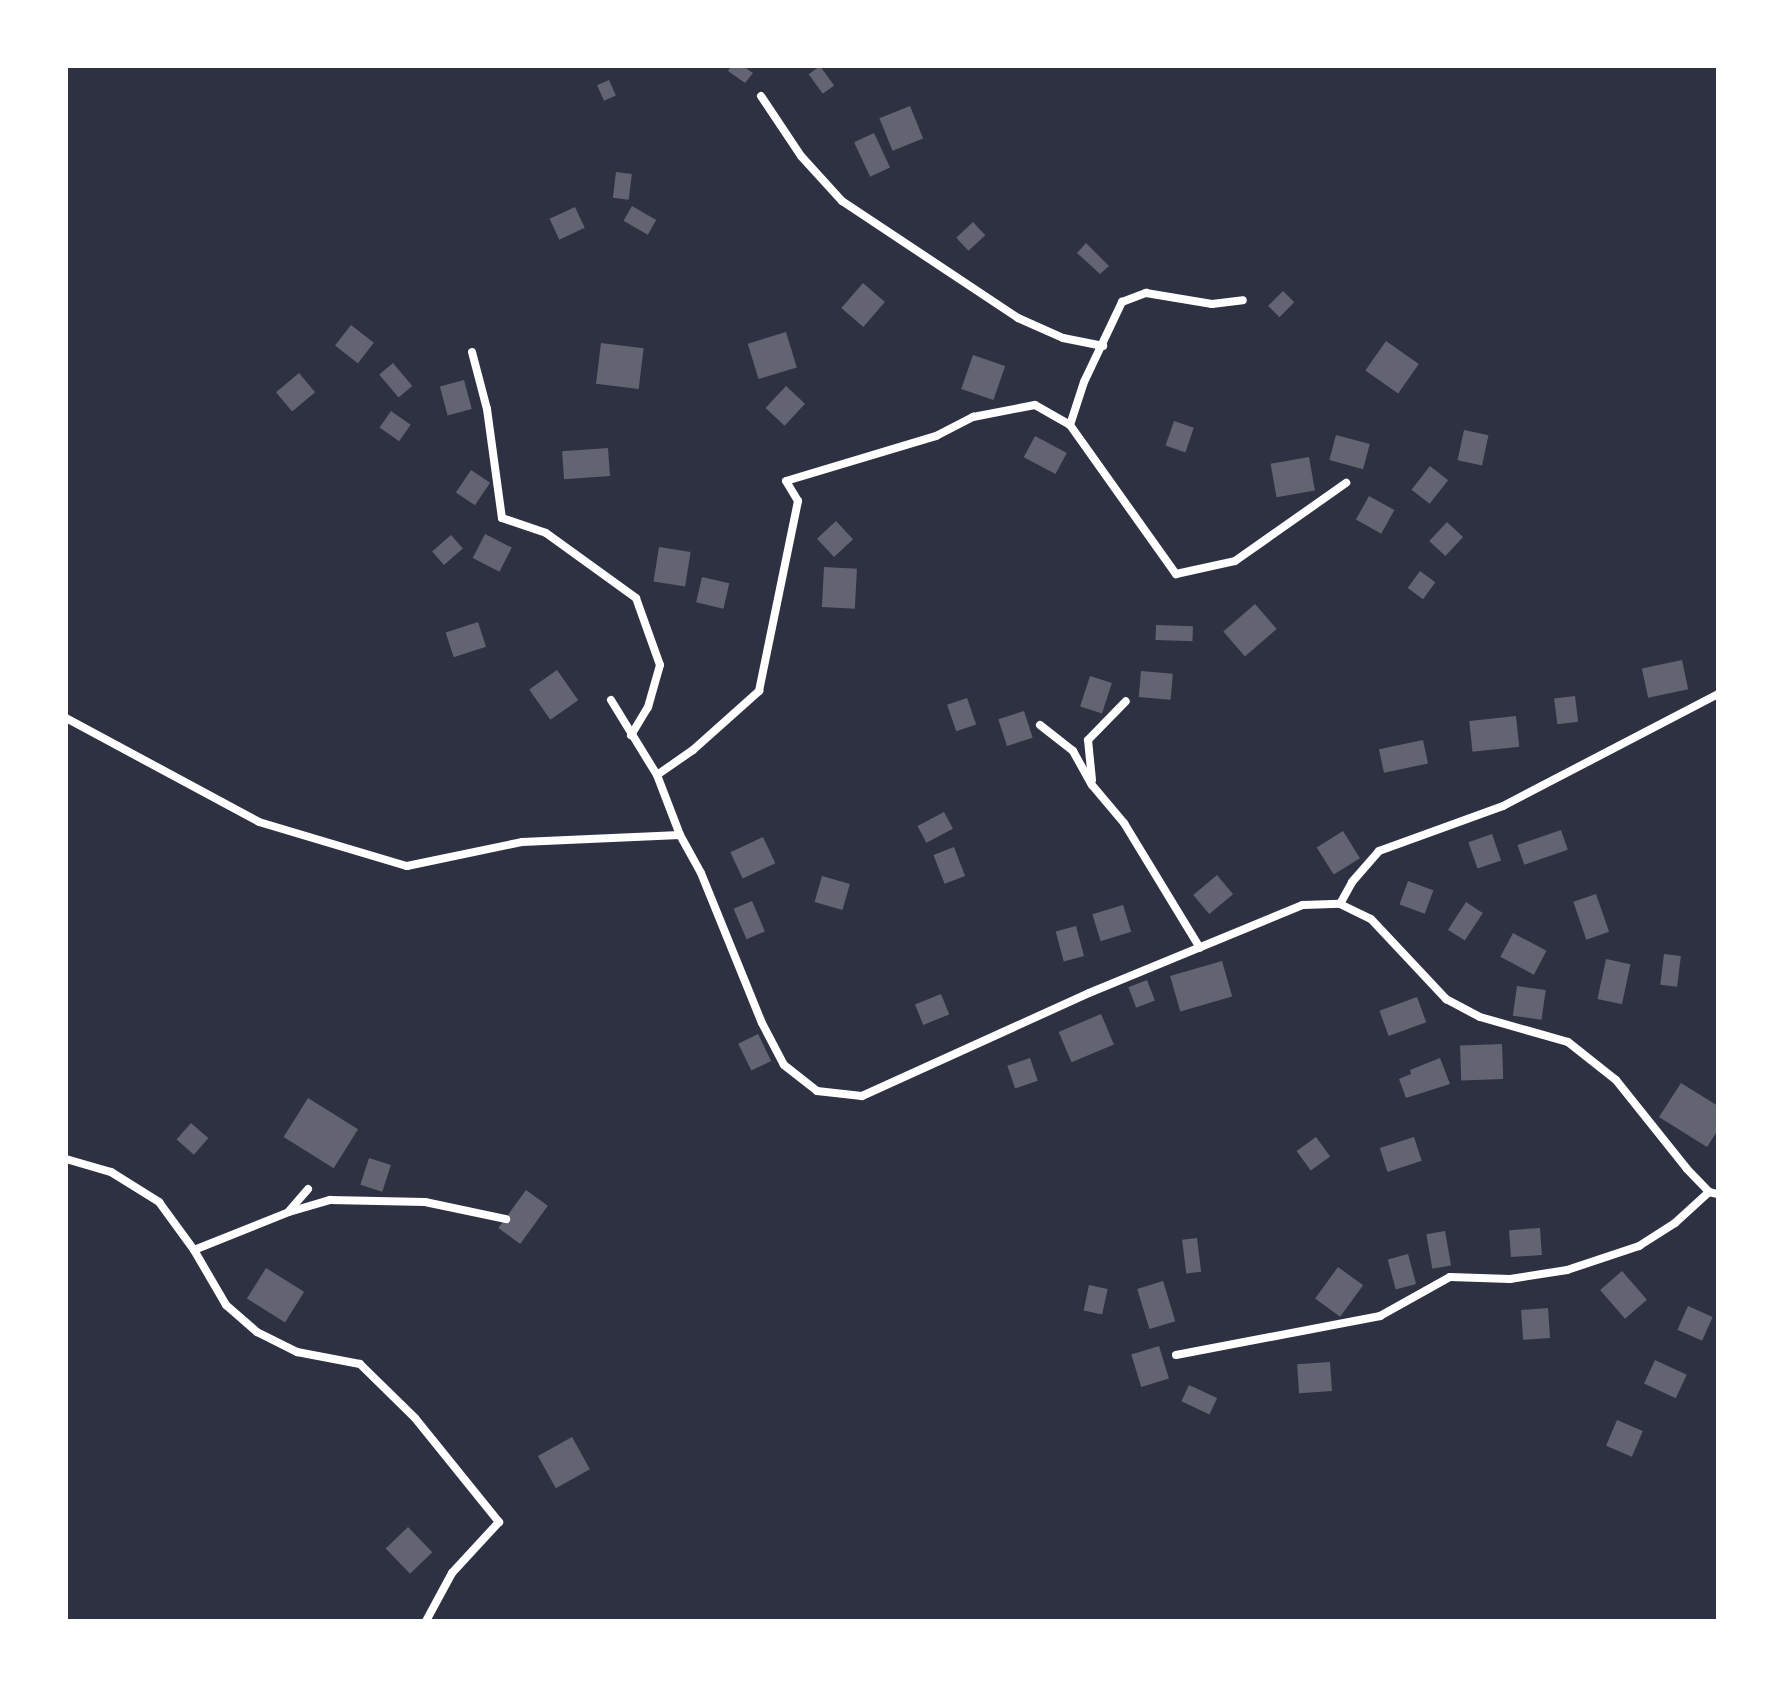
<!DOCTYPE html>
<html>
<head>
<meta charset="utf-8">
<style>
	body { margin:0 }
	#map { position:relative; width:1784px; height:1687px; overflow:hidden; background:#2d3142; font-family:Ubuntu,sans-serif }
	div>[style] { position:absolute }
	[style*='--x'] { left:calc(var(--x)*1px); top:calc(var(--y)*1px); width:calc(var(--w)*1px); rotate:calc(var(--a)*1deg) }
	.building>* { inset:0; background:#626471; transform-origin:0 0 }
	.minor>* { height:8px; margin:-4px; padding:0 4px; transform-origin:4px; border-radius:4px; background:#fff }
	span { translate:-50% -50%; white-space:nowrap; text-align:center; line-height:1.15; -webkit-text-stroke:8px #fff; paint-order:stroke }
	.frame { position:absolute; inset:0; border:68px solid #fff; pointer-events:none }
</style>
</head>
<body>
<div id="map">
	<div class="building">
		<i style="clip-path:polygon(731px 66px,743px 66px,753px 73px,745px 83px,728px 71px)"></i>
		<i style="left:820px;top:66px;width:24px;height:14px;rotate:54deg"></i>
		<i style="left:609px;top:80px;width:17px;height:13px;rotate:66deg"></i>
		<i style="left:910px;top:106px;width:35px;height:33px;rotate:68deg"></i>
		<i style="left:874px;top:133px;width:38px;height:22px;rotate:65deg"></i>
		<i style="left:616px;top:172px;width:16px;height:26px;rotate:7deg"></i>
		<i style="left:632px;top:206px;width:28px;height:17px;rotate:30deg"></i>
		<i style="left:575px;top:207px;width:23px;height:28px;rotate:65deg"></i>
		<i style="left:973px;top:222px;width:18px;height:23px;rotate:47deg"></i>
		<i style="clip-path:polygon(1086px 243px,1109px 266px,1100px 274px,1077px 253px)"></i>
		<i style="left:863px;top:283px;width:29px;height:33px;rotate:41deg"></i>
		<i style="left:1283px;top:291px;width:16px;height:21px;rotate:45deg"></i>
		<i style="left:351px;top:325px;width:29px;height:26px;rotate:38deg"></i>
		<i style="left:786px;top:332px;width:37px;height:40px;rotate:73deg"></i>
		<i style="left:1386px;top:341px;width:40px;height:36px;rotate:35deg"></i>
		<i style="left:601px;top:343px;width:43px;height:41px;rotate:7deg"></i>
		<i style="left:973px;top:355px;width:34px;height:36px;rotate:19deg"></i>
		<i style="left:393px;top:363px;width:30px;height:18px;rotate:50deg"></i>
		<i style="left:299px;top:373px;width:25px;height:30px;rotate:50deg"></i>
		<i style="left:464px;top:380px;width:30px;height:25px;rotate:75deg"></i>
		<i style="left:786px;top:386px;width:26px;height:30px;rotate:43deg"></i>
		<i style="left:391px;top:411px;width:24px;height:20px;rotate:35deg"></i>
		<i style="left:1174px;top:421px;width:21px;height:26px;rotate:19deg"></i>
		<i style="left:1464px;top:430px;width:25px;height:31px;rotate:12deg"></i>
		<i style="left:1336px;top:435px;width:35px;height:26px;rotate:15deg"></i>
		<i style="left:1035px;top:436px;width:36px;height:24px;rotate:28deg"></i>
		<i style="left:608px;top:448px;width:28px;height:46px;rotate:86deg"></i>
		<i style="left:1309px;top:457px;width:34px;height:39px;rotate:80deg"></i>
		<i style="left:1430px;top:466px;width:23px;height:30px;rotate:38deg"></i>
		<i style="left:471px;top:470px;width:23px;height:27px;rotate:34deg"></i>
		<i style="left:1369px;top:496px;width:29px;height:27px;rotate:29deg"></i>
		<i style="left:836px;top:521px;width:25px;height:26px;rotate:47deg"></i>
		<i style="left:1447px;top:522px;width:22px;height:26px;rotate:43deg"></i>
		<i style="left:485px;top:534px;width:30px;height:27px;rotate:27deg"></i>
		<i style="left:451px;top:535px;width:18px;height:25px;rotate:49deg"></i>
		<i style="left:659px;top:547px;width:32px;height:35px;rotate:9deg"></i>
		<i style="left:824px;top:567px;width:33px;height:40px;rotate:3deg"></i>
		<i style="left:1420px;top:571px;width:19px;height:21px;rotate:36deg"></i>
		<i style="left:702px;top:577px;width:28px;height:26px;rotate:13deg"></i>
		<i style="left:1255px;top:604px;width:33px;height:42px;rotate:49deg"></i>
		<i style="left:478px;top:622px;width:26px;height:34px;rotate:72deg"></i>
		<i style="left:1156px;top:625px;width:37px;height:15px;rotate:2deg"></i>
		<i style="left:1682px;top:660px;width:30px;height:41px;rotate:78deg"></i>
		<i style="left:557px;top:670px;width:37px;height:34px;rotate:55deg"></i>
		<i style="left:1141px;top:671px;width:32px;height:26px;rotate:5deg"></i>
		<i style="left:1090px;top:676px;width:23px;height:32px;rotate:18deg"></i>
		<i style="left:1575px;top:696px;width:26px;height:21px;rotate:83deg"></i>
		<i style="left:967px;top:698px;width:28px;height:21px;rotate:71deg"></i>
		<i style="left:1024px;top:711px;width:28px;height:27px;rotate:72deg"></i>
		<i style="left:1516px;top:716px;width:31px;height:47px;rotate:84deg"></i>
		<i style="left:1423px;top:740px;width:24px;height:45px;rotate:78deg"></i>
		<i style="left:944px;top:812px;width:19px;height:30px;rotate:62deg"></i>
		<i style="left:1561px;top:830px;width:21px;height:46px;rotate:71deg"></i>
		<i style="left:1343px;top:831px;width:32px;height:31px;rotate:58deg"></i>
		<i style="left:1492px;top:834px;width:28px;height:25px;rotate:71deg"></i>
		<i style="left:763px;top:837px;width:29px;height:36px;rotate:65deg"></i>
		<i style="left:954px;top:847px;width:31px;height:22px;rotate:69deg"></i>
		<i style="left:1217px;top:875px;width:25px;height:31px;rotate:50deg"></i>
		<i style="left:822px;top:876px;width:29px;height:27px;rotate:16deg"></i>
		<i style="left:1408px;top:881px;width:27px;height:25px;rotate:20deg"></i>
		<i style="left:1596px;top:894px;width:40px;height:24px;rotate:71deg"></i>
		<i style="left:752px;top:901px;width:33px;height:20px;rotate:67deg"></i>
		<i style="left:1466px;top:902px;width:20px;height:33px;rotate:33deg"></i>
		<i style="left:1123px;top:905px;width:28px;height:32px;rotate:73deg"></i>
		<i style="left:1076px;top:926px;width:31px;height:21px;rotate:75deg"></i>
		<i style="left:1513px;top:933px;width:38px;height:27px;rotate:28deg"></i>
		<i style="left:1664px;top:954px;width:17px;height:31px;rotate:7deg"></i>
		<i style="left:1606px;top:959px;width:25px;height:41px;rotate:12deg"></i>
		<i style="left:1222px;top:961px;width:37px;height:54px;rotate:74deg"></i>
		<i style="left:1147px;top:980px;width:22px;height:20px;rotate:69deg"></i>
		<i style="left:1517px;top:986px;width:29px;height:30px;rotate:8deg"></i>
		<i style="left:941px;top:994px;width:22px;height:28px;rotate:68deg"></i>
		<i style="left:1417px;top:997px;width:27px;height:40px;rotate:70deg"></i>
		<i style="left:1101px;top:1014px;width:33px;height:46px;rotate:67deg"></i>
		<i style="left:758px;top:1034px;width:30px;height:22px;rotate:64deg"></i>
		<i style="left:1502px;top:1044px;width:35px;height:42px;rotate:88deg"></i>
		<i style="left:1030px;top:1058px;width:24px;height:24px;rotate:71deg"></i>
		<i style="clip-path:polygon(1440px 1058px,1450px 1084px,1406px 1098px,1399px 1079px,1411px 1074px,1410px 1070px)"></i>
		<i style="clip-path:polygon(1681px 1083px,1718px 1106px,1718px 1130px,1707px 1147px,1659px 1117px)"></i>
		<i style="left:308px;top:1098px;width:59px;height:46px;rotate:32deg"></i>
		<i style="left:191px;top:1123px;width:23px;height:22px;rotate:41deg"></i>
		<i style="left:1316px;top:1137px;width:24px;height:24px;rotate:54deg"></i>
		<i style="left:1414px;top:1137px;width:25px;height:36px;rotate:72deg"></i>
		<i style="left:369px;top:1158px;width:23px;height:28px;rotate:18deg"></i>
		<i style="left:526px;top:1190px;width:27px;height:47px;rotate:36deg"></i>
		<i style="left:1540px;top:1228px;width:27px;height:31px;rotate:86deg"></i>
		<i style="left:1445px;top:1231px;width:35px;height:19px;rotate:80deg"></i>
		<i style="left:1197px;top:1238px;width:34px;height:15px;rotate:83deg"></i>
		<i style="left:1408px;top:1254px;width:31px;height:21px;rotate:75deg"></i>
		<i style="left:1338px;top:1267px;width:31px;height:39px;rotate:36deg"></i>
		<i style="left:266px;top:1268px;width:45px;height:36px;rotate:32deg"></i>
		<i style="left:1622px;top:1271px;width:38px;height:29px;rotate:49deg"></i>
		<i style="left:1163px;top:1281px;width:42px;height:27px;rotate:73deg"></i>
		<i style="left:1089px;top:1285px;width:19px;height:26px;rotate:12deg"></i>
		<i style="left:1688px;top:1306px;width:27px;height:26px;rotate:24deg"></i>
		<i style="left:1548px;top:1308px;width:30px;height:27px;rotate:86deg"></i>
		<i style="left:1159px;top:1346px;width:34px;height:29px;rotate:73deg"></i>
		<i style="left:1655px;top:1360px;width:35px;height:26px;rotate:25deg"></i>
		<i style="left:1330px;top:1362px;width:29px;height:33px;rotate:86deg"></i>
		<i style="left:1189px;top:1385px;width:31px;height:18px;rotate:25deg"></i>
		<i style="left:1617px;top:1420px;width:28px;height:28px;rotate:23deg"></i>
		<i style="left:572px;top:1437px;width:37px;height:39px;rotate:61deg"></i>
		<i style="left:408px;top:1527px;width:35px;height:31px;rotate:46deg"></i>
	</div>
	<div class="minor">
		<i style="--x:761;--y:96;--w:72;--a:56.3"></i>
		<i style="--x:801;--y:156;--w:61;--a:47.7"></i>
		<i style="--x:842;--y:201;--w:211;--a:33.6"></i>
		<i style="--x:1018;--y:318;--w:49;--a:24"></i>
		<i style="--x:1063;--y:338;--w:41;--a:11.3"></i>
		<i style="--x:472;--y:352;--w:59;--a:75.3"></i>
		<i style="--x:487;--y:409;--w:110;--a:82.2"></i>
		<i style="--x:502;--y:518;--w:46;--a:18.8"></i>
		<i style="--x:546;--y:533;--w:111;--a:35.8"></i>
		<i style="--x:636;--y:598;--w:71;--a:70.3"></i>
		<i style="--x:660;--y:665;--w:44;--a:105.9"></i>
		<i style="--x:648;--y:707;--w:33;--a:121"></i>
		<i style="--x:1070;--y:425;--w:45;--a:-72"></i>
		<i style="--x:1084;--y:382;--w:89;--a:-64.6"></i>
		<i style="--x:1122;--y:302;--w:26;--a:-21"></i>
		<i style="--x:1146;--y:293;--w:67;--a:9.5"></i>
		<i style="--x:1212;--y:304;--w:31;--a:-7"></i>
		<i style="--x:611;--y:700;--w:88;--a:58.5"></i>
		<i style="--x:657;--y:775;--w:64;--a:69"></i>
		<i style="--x:66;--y:718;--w:219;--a:28.3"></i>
		<i style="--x:259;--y:822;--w:154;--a:16.6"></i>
		<i style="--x:407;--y:866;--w:117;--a:-11.8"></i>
		<i style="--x:522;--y:842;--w:158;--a:-2.5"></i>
		<i style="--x:680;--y:835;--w:43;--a:61.1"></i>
		<i style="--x:701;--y:873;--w:162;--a:67.9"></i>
		<i style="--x:762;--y:1023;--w:47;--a:62.4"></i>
		<i style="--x:784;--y:1065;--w:42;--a:38.2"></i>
		<i style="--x:817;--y:1091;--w:45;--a:6.3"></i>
		<i style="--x:862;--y:1096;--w:249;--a:-24.4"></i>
		<i style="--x:1089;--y:993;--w:231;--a:-22.4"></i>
		<i style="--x:1303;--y:905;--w:37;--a:-2"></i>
		<i style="--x:1340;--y:904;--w:34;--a:26"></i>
		<i style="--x:1371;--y:919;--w:110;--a:46.8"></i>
		<i style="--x:1446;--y:999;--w:38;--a:28"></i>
		<i style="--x:1480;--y:1017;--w:91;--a:15.9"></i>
		<i style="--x:1568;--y:1042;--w:61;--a:38.4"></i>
		<i style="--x:1616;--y:1080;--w:114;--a:51.4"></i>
		<i style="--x:1687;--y:1169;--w:32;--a:46"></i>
		<i style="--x:1709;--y:1192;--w:9;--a:13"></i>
		<i style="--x:1040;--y:725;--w:42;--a:38.2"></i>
		<i style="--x:1073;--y:751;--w:39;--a:61"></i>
		<i style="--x:1092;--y:785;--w:50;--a:49.9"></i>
		<i style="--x:1124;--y:823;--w:146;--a:58.7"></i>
		<i style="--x:657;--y:775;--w:44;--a:-34.8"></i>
		<i style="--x:693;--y:750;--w:89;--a:-41.8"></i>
		<i style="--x:759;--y:691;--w:194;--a:-78.4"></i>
		<i style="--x:798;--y:501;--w:23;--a:-121"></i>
		<i style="--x:786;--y:481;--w:157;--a:-16.7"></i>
		<i style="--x:936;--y:436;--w:42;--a:-27.2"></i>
		<i style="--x:973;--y:417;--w:63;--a:-11"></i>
		<i style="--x:1035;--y:405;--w:40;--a:29.7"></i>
		<i style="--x:1070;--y:425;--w:183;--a:54.6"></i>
		<i style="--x:1176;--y:574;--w:60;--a:-12.4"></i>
		<i style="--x:1235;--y:561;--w:136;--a:-35.1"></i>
		<i style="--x:1092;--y:780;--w:40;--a:-95.7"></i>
		<i style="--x:1088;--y:740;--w:54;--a:-45.7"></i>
		<i style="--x:1340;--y:904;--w:25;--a:-61"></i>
		<i style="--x:1352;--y:882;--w:41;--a:-48.9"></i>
		<i style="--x:1379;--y:851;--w:132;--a:-19.9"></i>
		<i style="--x:1503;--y:806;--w:242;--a:-27.5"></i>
		<i style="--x:66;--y:1159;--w:47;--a:16.1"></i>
		<i style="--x:111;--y:1172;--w:57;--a:32"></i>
		<i style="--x:159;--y:1202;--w:59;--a:53.9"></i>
		<i style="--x:194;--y:1250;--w:64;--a:59.8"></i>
		<i style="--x:226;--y:1305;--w:41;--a:41.1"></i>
		<i style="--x:257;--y:1332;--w:45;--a:26.6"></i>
		<i style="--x:297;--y:1352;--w:64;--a:10.8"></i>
		<i style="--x:360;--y:1364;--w:77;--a:44.5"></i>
		<i style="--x:415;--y:1418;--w:134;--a:51.1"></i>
		<i style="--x:499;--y:1522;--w:69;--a:132.7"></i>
		<i style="--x:452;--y:1573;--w:55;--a:118.4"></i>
		<i style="--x:289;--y:1211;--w:29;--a:-49"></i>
		<i style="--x:194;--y:1250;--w:102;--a:-21.8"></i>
		<i style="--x:289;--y:1212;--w:43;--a:-16.3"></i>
		<i style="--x:330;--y:1200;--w:95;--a:1.2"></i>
		<i style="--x:425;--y:1202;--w:83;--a:11.9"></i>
		<i style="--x:1176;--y:1355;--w:208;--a:-10.8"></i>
		<i style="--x:1380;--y:1316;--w:80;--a:-29.1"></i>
		<i style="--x:1450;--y:1277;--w:60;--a:1.9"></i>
		<i style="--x:1510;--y:1279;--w:58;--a:-9"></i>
		<i style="--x:1567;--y:1270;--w:76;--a:-18.4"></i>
		<i style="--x:1639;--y:1246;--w:43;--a:-32.6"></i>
		<i style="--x:1675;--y:1223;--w:46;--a:-42.4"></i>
	</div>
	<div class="frame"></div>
</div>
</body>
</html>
